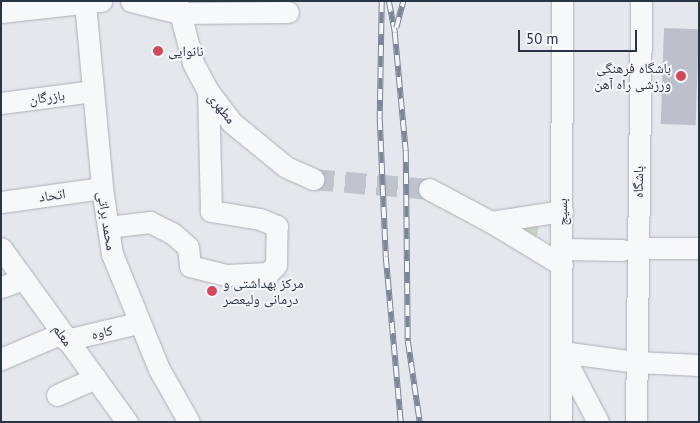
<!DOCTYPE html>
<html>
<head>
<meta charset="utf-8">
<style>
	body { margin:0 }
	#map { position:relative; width:700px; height:423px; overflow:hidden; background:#e4e7ec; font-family:"PT Sans","Noto Naskh Arabic",sans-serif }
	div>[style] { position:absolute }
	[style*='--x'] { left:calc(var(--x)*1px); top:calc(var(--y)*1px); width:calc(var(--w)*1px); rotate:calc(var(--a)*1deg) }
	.green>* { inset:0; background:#c9d6c5 }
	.building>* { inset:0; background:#bbc0ca; transform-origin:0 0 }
	.minor-tunnel>* { height:21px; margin-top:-10.5px; transform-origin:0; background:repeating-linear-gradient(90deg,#bfc3cb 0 21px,transparent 0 32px) }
	.roads { filter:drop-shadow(0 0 1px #a9aeb7) drop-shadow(0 0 1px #a9aeb7) }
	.minor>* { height:21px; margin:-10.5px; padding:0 10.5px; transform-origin:10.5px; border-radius:10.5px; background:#f7f8fa }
	.rail>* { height:5.5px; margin-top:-2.75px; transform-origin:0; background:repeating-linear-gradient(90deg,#f4f6f9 0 11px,#7d8696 0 22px); box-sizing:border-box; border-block:1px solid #7d8696 }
	.dots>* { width:14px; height:14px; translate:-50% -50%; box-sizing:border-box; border:2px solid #f4f6f9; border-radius:50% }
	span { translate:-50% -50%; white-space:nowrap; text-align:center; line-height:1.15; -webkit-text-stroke:4px #f4f6f9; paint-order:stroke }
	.poi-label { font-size:14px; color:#2b3445 }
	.left { translate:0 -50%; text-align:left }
	.right { translate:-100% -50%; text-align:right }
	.street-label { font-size:14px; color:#2b3445 }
	.frame { position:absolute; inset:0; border:2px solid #2b3445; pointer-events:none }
	.scale { position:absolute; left:518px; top:30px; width:119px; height:22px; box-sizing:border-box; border:2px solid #2b3445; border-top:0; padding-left:6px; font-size:15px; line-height:18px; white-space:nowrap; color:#2b3445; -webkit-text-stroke:4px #f4f6f9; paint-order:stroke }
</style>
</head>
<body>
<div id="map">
	<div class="green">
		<i style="clip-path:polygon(539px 225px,537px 236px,510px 226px)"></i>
	</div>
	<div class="building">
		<i style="left:664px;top:28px;width:35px;height:96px;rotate:2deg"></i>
	</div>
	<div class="minor-tunnel">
		<i style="--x:313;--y:179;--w:116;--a:4.9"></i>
	</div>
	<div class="roads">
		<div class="minor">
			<i style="--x:131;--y:1;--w:49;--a:14"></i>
			<i style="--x:179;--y:13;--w:109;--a:-0.5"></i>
			<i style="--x:177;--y:1;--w:64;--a:75.5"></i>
			<i style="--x:193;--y:63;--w:32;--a:62"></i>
			<i style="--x:208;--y:91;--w:39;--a:53"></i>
			<i style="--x:231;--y:122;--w:71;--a:39.3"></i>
			<i style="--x:286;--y:167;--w:30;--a:24"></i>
			<i style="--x:85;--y:3;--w:186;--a:84.7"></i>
			<i style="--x:102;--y:188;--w:67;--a:81.4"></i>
			<i style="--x:112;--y:254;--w:124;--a:67.8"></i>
			<i style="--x:159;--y:369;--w:61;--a:60.5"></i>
			<i style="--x:1;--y:12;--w:101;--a:-6.3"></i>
			<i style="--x:1;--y:103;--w:93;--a:-7.4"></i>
			<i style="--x:429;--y:189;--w:70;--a:28"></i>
			<i style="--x:491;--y:222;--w:83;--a:31.2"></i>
			<i style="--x:1;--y:202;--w:102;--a:-7.9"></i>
			<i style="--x:491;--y:222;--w:72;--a:-8.8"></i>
			<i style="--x:108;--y:227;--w:42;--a:-6.8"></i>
			<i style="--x:150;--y:222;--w:25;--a:27"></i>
			<i style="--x:172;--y:233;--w:21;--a:41"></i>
			<i style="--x:188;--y:247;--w:19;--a:84"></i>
			<i style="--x:190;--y:266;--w:37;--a:14"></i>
			<i style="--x:226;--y:275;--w:42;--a:-2.7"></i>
			<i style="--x:268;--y:273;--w:11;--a:-45"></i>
			<i style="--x:276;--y:265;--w:39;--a:-89"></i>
			<i style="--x:277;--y:226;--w:18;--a:-158"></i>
			<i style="--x:260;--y:219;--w:50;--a:-170.7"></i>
			<i style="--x:211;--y:211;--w:120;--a:-91.4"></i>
			<i style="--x:1;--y:248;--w:215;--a:54.1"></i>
			<i style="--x:638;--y:248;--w:61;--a:0"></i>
			<i style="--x:562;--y:249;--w:60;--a:1"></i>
			<i style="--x:1;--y:287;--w:24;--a:-19"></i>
			<i style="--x:66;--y:340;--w:74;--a:-13.3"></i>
			<i style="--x:562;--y:352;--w:75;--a:7.7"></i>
			<i style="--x:636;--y:362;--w:63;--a:2.7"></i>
			<i style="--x:563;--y:355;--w:76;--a:62.4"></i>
			<i style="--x:1;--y:359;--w:66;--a:-23.1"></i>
			<i style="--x:57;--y:395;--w:42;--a:-24.1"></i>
			<i style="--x:561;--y:422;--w:421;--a:-89.9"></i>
			<i style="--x:636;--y:422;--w:421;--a:-89.3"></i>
		</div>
	</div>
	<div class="rail">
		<i style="--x:382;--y:1;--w:118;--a:91"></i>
		<i style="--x:380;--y:119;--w:138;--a:87.5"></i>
		<i style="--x:386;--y:257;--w:166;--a:84.8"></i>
		<i style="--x:389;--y:1;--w:33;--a:79"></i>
		<i style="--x:395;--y:33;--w:119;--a:84.7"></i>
		<i style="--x:406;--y:151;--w:190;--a:89.4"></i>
		<i style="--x:408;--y:341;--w:82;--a:81.6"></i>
		<i style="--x:396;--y:28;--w:28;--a:-75"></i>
	</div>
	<div class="dots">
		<i style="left:158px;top:51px;background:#d1495b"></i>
		<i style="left:681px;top:76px;background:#d1495b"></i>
		<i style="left:212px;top:291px;background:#d1495b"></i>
	</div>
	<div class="poi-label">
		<span class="left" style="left:168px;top:51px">نانوایی</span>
		<span class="right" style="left:671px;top:76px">باشگاه فرهنگی<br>ورزشی راه آهن</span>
		<span class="left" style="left:223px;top:291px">مرکز بهداشتی و<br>درمانی ولیعصر</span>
	</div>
	<div class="street-label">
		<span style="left:47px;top:97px;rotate:-7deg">بازرگان</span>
		<span style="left:222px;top:108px;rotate:52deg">مطهری</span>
		<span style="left:638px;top:182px;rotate:-89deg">باشگاه</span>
		<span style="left:52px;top:195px;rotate:-8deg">اتحاد</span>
		<span style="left:562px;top:212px;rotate:-90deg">بسیج</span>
		<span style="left:107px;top:221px;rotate:81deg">محمد براتی</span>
		<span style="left:102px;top:332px;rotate:-13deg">کاوه</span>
		<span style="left:63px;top:335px;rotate:55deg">معلم</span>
	</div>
	<div class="frame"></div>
	<div class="scale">50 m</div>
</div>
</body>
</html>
